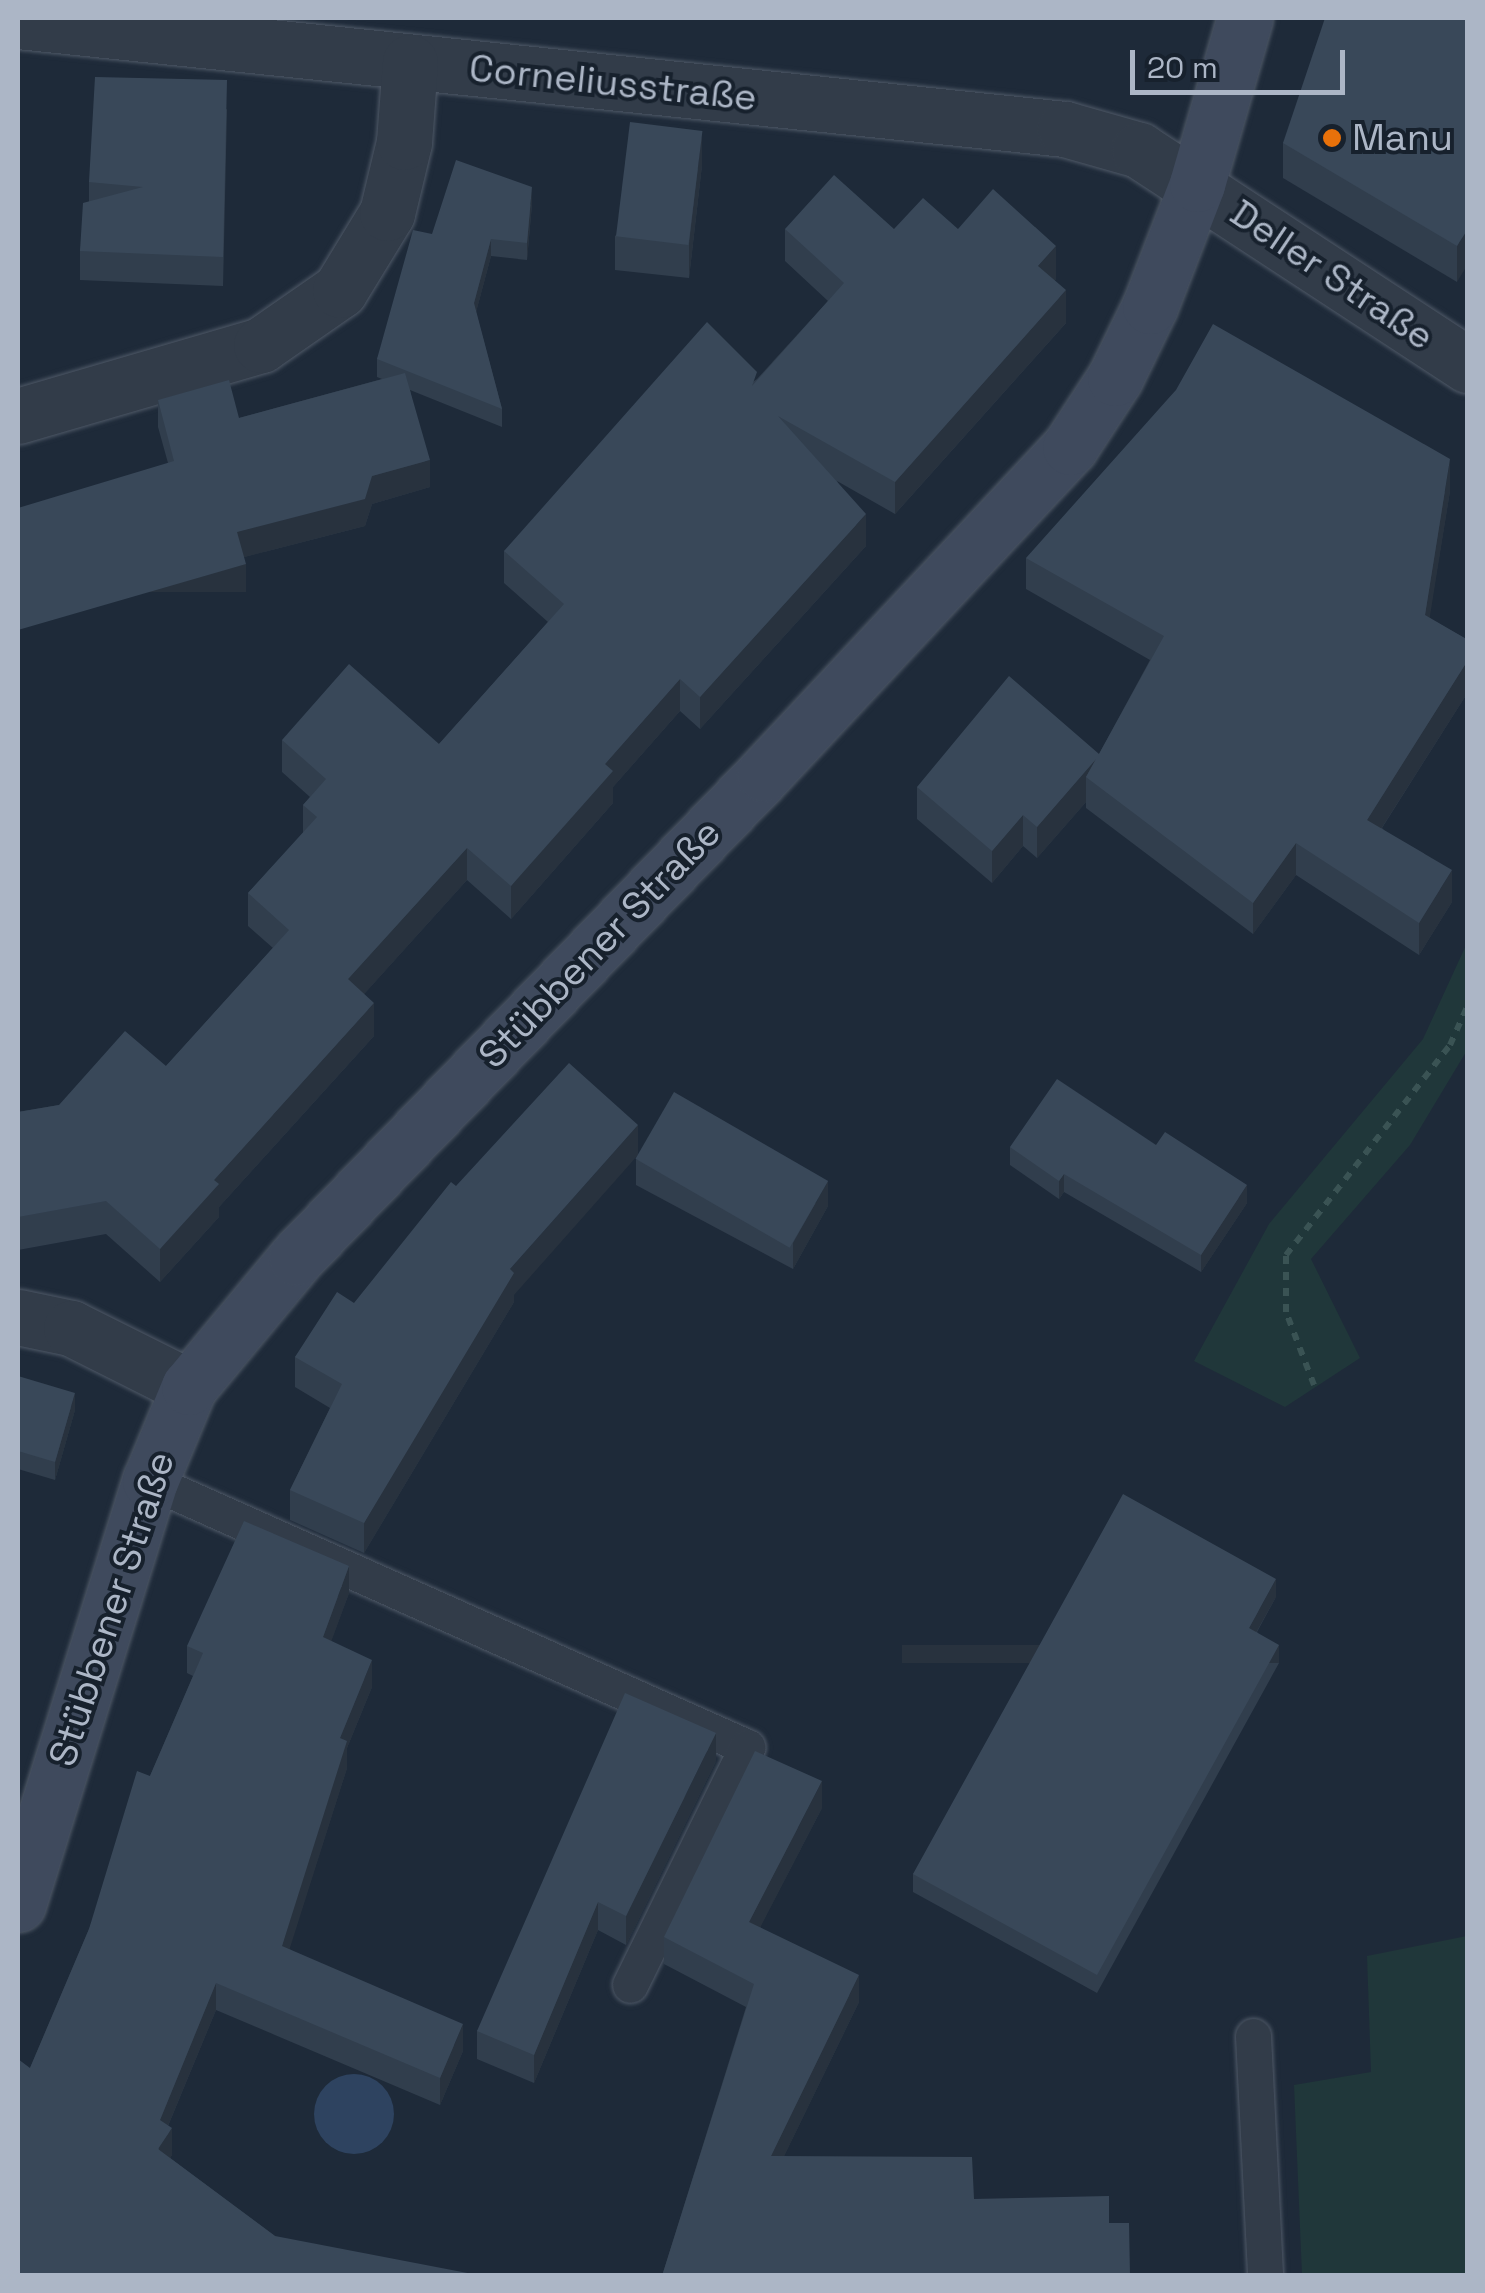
<!DOCTYPE html>
<html>
<head>
<meta charset="utf-8">
<style>
	body { margin:0 }
	#map { position:relative; width:1485px; height:2293px; overflow:hidden; background:#1e2a39; font-family:"Space Grotesk",sans-serif }
	div>[style] { position:absolute }
	[style*='--x'] { left:calc(var(--x)*1px); top:calc(var(--y)*1px); width:calc(var(--w)*1px); rotate:calc(var(--a)*1deg) }
	.green>* { inset:0; background:#20373a }
	.water>* { inset:0; background:#2e4360 }
	.round { border-radius:50% }
	.path>* { height:6px; margin-top:-3px; transform-origin:0; background:repeating-linear-gradient(90deg,#3a5354 0 8px,transparent 0 16px) }
	.roads { filter:drop-shadow(0 0 2px #4f5967) drop-shadow(0 0 2px #4f5967) }
	.lane>* { height:35px; margin:-17.5px; padding:0 17.5px; transform-origin:17.5px; border-radius:17.5px; background:#323c49 }
	.street>* { height:55px; margin:-27.5px; padding:0 27.5px; transform-origin:27.5px; border-radius:27.5px; background:#323c49 }
	.secondary>* { height:55px; margin:-27.5px; padding:0 27.5px; transform-origin:27.5px; border-radius:27.5px; background:#3f4a5d }
	.wall>* { inset:0; background:#313e4d }
	.shaded-wall>* { inset:0; background:#28323e; transform-origin:0 0 }
	.building>* { inset:0; background:#394859; transform-origin:0 0 }
	.dots>* { width:28px; height:28px; translate:-50% -50%; box-sizing:border-box; border:5px solid #17212d; border-radius:50% }
	span { translate:-50% -50%; white-space:nowrap; text-align:center; line-height:1.15; -webkit-text-stroke:8px #17212d; paint-order:stroke }
	.street-label { font-size:38px; color:#acb6c6 }
	.poi-label { font-size:38px; color:#acb6c6 }
	.left { translate:0 -50%; text-align:left }
	.frame { position:absolute; inset:0; border:20px solid #acb6c6; pointer-events:none }
	.scale { position:absolute; left:1130px; top:50px; width:215px; height:45px; box-sizing:border-box; border:5px solid #acb6c6; border-top:0; padding-left:12px; font-size:30px; line-height:35px; white-space:nowrap; color:#acb6c6; -webkit-text-stroke:8px #17212d; paint-order:stroke }
</style>
</head>
<body>
<div id="map">
	<div class="green">
		<i style="clip-path:polygon(1467px 943px,1466px 1052px,1410px 1145px,1311px 1259px,1360px 1358px,1285px 1407px,1194px 1361px,1269px 1224px,1423px 1039px)"></i>
		<i style="clip-path:polygon(1467px 1936px,1467px 2275px,1302px 2275px,1294px 2085px,1371px 2072px,1367px 1956px)"></i>
	</div>
	<div class="water">
		<i class="round" style="left:314px;top:2074px;width:80px;height:80px"></i>
	</div>
	<div class="path">
		<i style="--x:1314;--y:1385;--w:78;--a:-111"></i>
		<i style="--x:1286;--y:1312;--w:57;--a:-90"></i>
		<i style="--x:1286;--y:1255;--w:266;--a:-52"></i>
		<i style="--x:1450;--y:1045;--w:44;--a:-65.8"></i>
	</div>
	<div class="roads">
		<div class="lane">
			<i style="--x:150;--y:1481;--w:654;--a:24.02"></i>
			<i style="--x:747;--y:1747;--w:265;--a:116.2"></i>
			<i style="--x:1253;--y:2036;--w:240;--a:87.1"></i>
		</div>
		<div class="street">
			<i style="--x:18;--y:21;--w:1053;--a:5.89"></i>
			<i style="--x:1065;--y:129;--w:77;--a:15.8"></i>
			<i style="--x:1139;--y:150;--w:393;--a:33.2"></i>
			<i style="--x:18;--y:416;--w:253;--a:-16.3"></i>
			<i style="--x:261;--y:345;--w:96;--a:-34.8"></i>
			<i style="--x:340;--y:290;--w:90;--a:-58.6"></i>
			<i style="--x:387;--y:213;--w:73;--a:-76.5"></i>
			<i style="--x:404;--y:142;--w:80;--a:-85.7"></i>
			<i style="--x:18;--y:1317;--w:54;--a:11.7"></i>
			<i style="--x:71;--y:1328;--w:132;--a:26.6"></i>
		</div>
		<div class="secondary">
			<i style="--x:18;--y:1904;--w:443;--a:-72.7"></i>
			<i style="--x:150;--y:1481;--w:102;--a:-67.5"></i>
			<i style="--x:189;--y:1387;--w:168;--a:-50.3"></i>
			<i style="--x:296;--y:1258;--w:673;--a:-45.96"></i>
			<i style="--x:764;--y:774;--w:448;--a:-46.9"></i>
			<i style="--x:1070;--y:447;--w:82;--a:-56.9"></i>
			<i style="--x:1115;--y:378;--w:80;--a:-64.1"></i>
			<i style="--x:1150;--y:306;--w:131;--a:-68.9"></i>
			<i style="--x:1197;--y:184;--w:173;--a:-73.9"></i>
		</div>
	</div>
	<div class="wall">
		<i style="clip-path:polygon(1468px 18px,1457px 282px,1283px 178px,1283px 143px)"></i>
		<i style="clip-path:polygon(227px 109px,223px 286px,80px 280px,80px 251px,89px 201px,89px 182px)"></i>
		<i style="clip-path:polygon(702px 165px,689px 278px,615px 270px,615px 236px)"></i>
		<i style="clip-path:polygon(532px 204px,527px 260px,491px 256px,476px 312px,502px 409px,502px 427px,410px 390px,430px 487px,372px 504px,365px 526px,244px 557px,246px 592px,168px 463px,158px 427px,158px 400px,239px 418px,382px 379px,377px 377px,377px 359px,432px 234px)"></i>
		<i style="clip-path:polygon(785px 229px,958px 229px,1056px 279px,1055px 280px,1066px 323px,895px 514px,837px 481px,866px 546px,700px 729px,680px 711px,613px 787px,613px 803px,511px 919px,467px 880px,364px 994px,374px 1036px,219px 1207px,219px 1217px,160px 1282px,106px 1234px,18px 1250px,18px 1112px,59px 1105px,166px 1066px,273px 948px,248px 926px,248px 893px,303px 833px,303px 805px,310px 797px,282px 772px,282px 740px,439px 744px,548px 622px,504px 583px,504px 551px,757px 379px,828px 301px,785px 261px)"></i>
		<i style="clip-path:polygon(1450px 491px,1429px 618px,1468px 640px,1468px 692px,1382px 828px,1452px 902px,1419px 955px,1296px 875px,1253px 934px,1086px 808px,1086px 802px,1037px 858px,1023px 846px,992px 883px,917px 819px,917px 787px,1099px 754px,1150px 660px,1026px 589px,1026px 558px)"></i>
		<i style="clip-path:polygon(1156px 1145px,1247px 1203px,1201px 1272px,1064px 1192px,1059px 1199px,1010px 1165px,1010px 1147px)"></i>
		<i style="clip-path:polygon(636px 1159px,828px 1206px,793px 1269px,636px 1185px)"></i>
		<i style="clip-path:polygon(514px 1295px,514px 1302px,364px 1553px,290px 1520px,290px 1490px,330px 1408px,295px 1387px,295px 1357px,354px 1303px)"></i>
		<i style="clip-path:polygon(18px 1376px,75px 1410px,55px 1480px,18px 1469px)"></i>
		<i style="clip-path:polygon(349px 1593px,331px 1641px,372px 1687px,347px 1748px,347px 1768px,289px 1949px,463px 2051px,440px 2105px,216px 2010px,168px 2126px,172px 2155px,170px 2158px,275px 2236px,18px 2276px,30px 2068px,89px 1929px,150px 1776px,193px 1676px,187px 1673px,187px 1646px)"></i>
		<i style="clip-path:polygon(1276px 1597px,1257px 1632px,1279px 1663px,1097px 1993px,913px 1892px,913px 1874px)"></i>
		<i style="clip-path:polygon(716px 1761px,626px 1945px,598px 1930px,534px 2083px,477px 2059px,477px 2031px)"></i>
		<i style="clip-path:polygon(822px 1808px,760px 1927px,859px 2002px,784px 2156px,974px 2199px,1109px 2223px,662px 2276px,746px 2007px,664px 1964px,664px 1937px)"></i>
	</div>
	<div class="shaded-wall">
		<i style="clip-path:polygon(702px 131px,702px 165px,689px 278px,689px 244px)"></i>
		<i style="clip-path:polygon(532px 187px,532px 204px,527px 260px,527px 243px)"></i>
		<i style="clip-path:polygon(1468px 229px,1468px 264px,1457px 282px,1457px 246px)"></i>
		<i style="clip-path:polygon(491px 239px,491px 256px,474px 320px,474px 303px)"></i>
		<i style="clip-path:polygon(1056px 246px,1056px 279px,1038px 299px,1038px 266px)"></i>
		<i style="clip-path:polygon(1066px 290px,1066px 323px,895px 514px,895px 482px)"></i>
		<i style="clip-path:polygon(1450px 459px,1450px 491px,1425px 647px,1425px 615px)"></i>
		<i style="clip-path:polygon(430px 460px,430px 487px,372px 504px,365px 526px,237px 559px,237px 532px,372px 476px)"></i>
		<i style="clip-path:polygon(866px 514px,866px 546px,700px 729px,700px 697px)"></i>
		<i style="left:246px;top:564px;width:28px;height:237px;rotate:90deg"></i>
		<i style="clip-path:polygon(1468px 660px,1468px 692px,1367px 851px,1367px 820px)"></i>
		<i style="clip-path:polygon(680px 679px,680px 711px,613px 787px,613px 803px,511px 919px,511px 886px,605px 764px)"></i>
		<i style="clip-path:polygon(1096px 759px,1086px 777px,1086px 802px,1037px 858px,1037px 827px)"></i>
		<i style="clip-path:polygon(1023px 815px,1023px 846px,992px 883px,992px 851px)"></i>
		<i style="clip-path:polygon(1296px 843px,1296px 875px,1253px 934px,1253px 903px)"></i>
		<i style="clip-path:polygon(467px 848px,467px 880px,348px 1012px,348px 979px)"></i>
		<i style="clip-path:polygon(1452px 870px,1452px 902px,1419px 955px,1419px 923px)"></i>
		<i style="clip-path:polygon(374px 1003px,374px 1036px,219px 1207px,219px 1217px,160px 1282px,160px 1249px,214px 1180px)"></i>
		<i style="clip-path:polygon(638px 1125px,638px 1155px,514px 1295px,514px 1302px,364px 1553px,364px 1523px,510px 1269px)"></i>
		<i style="clip-path:polygon(1064px 1174px,1064px 1192px,1059px 1199px,1059px 1181px)"></i>
		<i style="clip-path:polygon(828px 1181px,828px 1206px,793px 1269px,793px 1243px)"></i>
		<i style="clip-path:polygon(1247px 1185px,1247px 1203px,1201px 1272px,1201px 1255px)"></i>
		<i style="clip-path:polygon(75px 1393px,75px 1410px,55px 1480px,55px 1462px)"></i>
		<i style="clip-path:polygon(349px 1566px,349px 1593px,323px 1664px,323px 1637px)"></i>
		<i style="clip-path:polygon(1276px 1579px,1276px 1597px,1249px 1645px,1249px 1628px)"></i>
		<i style="left:1279px;top:1645px;width:18px;height:377px;rotate:90deg"></i>
		<i style="clip-path:polygon(372px 1660px,372px 1687px,347px 1748px,347px 1768px,282px 1973px,282px 1946px,340px 1738px)"></i>
		<i style="clip-path:polygon(716px 1733px,716px 1761px,626px 1945px,626px 1916px)"></i>
		<i style="clip-path:polygon(822px 1781px,822px 1808px,749px 1949px,749px 1922px)"></i>
		<i style="clip-path:polygon(598px 1902px,598px 1930px,534px 2083px,534px 2055px)"></i>
		<i style="clip-path:polygon(859px 1975px,859px 2002px,771px 2183px,771px 2156px)"></i>
		<i style="clip-path:polygon(216px 1983px,216px 2010px,160px 2145px,172px 2128px,172px 2155px,158px 2176px,160px 2120px)"></i>
		<i style="clip-path:polygon(463px 2024px,463px 2051px,440px 2105px,440px 2078px)"></i>
	</div>
	<div class="building">
		<i style="clip-path:polygon(1325px 18px,1468px 18px,1468px 229px,1457px 246px,1283px 143px)"></i>
		<i style="clip-path:polygon(95px 77px,227px 80px,223px 257px,80px 251px,83px 203px,143px 187px,89px 182px)"></i>
		<i style="left:630px;top:122px;width:73px;height:115px;rotate:7deg"></i>
		<i style="clip-path:polygon(456px 160px,532px 187px,527px 243px,491px 239px,474px 303px,502px 409px,377px 359px,413px 230px,432px 234px)"></i>
		<i style="clip-path:polygon(834px 175px,894px 229px,923px 198px,958px 229px,993px 189px,1056px 246px,1038px 266px,1066px 290px,895px 482px,778px 416px,866px 514px,700px 697px,680px 679px,605px 764px,613px 771px,511px 886px,467px 848px,348px 979px,374px 1003px,214px 1180px,219px 1184px,160px 1249px,106px 1201px,18px 1217px,18px 1112px,59px 1105px,125px 1031px,166px 1066px,289px 930px,248px 893px,317px 817px,303px 805px,326px 779px,282px 740px,349px 664px,439px 744px,564px 604px,504px 551px,707px 322px,757px 372px,752px 386px,844px 283px,785px 229px)"></i>
		<i style="clip-path:polygon(1213px 324px,1450px 459px,1425px 615px,1468px 640px,1468px 660px,1367px 820px,1452px 870px,1419px 923px,1296px 843px,1253px 903px,1086px 777px,1096px 759px,1037px 827px,1023px 815px,992px 851px,917px 787px,1009px 676px,1099px 754px,1164px 636px,1026px 558px,1176px 390px)"></i>
		<i style="clip-path:polygon(405px 373px,430px 460px,372px 476px,365px 499px,237px 532px,246px 564px,18px 630px,18px 508px,174px 461px,158px 400px,229px 380px,239px 418px)"></i>
		<i style="clip-path:polygon(569px 1063px,638px 1125px,510px 1269px,514px 1273px,364px 1523px,290px 1490px,342px 1384px,295px 1357px,337px 1292px,354px 1303px,451px 1182px,456px 1186px)"></i>
		<i style="clip-path:polygon(1057px 1079px,1156px 1145px,1165px 1132px,1247px 1185px,1201px 1255px,1064px 1174px,1059px 1181px,1010px 1147px)"></i>
		<i style="left:674px;top:1092px;width:178px;height:77px;rotate:30deg"></i>
		<i style="clip-path:polygon(18px 1376px,75px 1393px,55px 1462px,18px 1451px)"></i>
		<i style="clip-path:polygon(1123px 1494px,1276px 1579px,1249px 1628px,1279px 1645px,1097px 1975px,913px 1874px)"></i>
		<i style="clip-path:polygon(244px 1521px,349px 1566px,323px 1637px,372px 1660px,340px 1738px,347px 1741px,282px 1946px,463px 2024px,440px 2078px,216px 1983px,160px 2120px,172px 2128px,158px 2149px,275px 2236px,483px 2276px,18px 2276px,18px 2059px,30px 2068px,89px 1929px,137px 1771px,150px 1776px,203px 1653px,187px 1646px)"></i>
		<i style="clip-path:polygon(625px 1693px,716px 1733px,626px 1916px,598px 1902px,534px 2055px,477px 2031px)"></i>
		<i style="clip-path:polygon(755px 1751px,822px 1781px,749px 1922px,859px 1975px,771px 2156px,972px 2157px,974px 2199px,1109px 2196px,1109px 2223px,1129px 2223px,1130px 2276px,662px 2276px,754px 1984px,664px 1937px)"></i>
	</div>
	<div class="dots">
		<i style="left:1332px;top:138px;background:#e8710a"></i>
	</div>
	<div class="street-label">
		<span style="left:613px;top:83px;rotate:6deg">Corneliusstraße</span>
		<span style="left:1332px;top:275px;rotate:34deg">Deller Straße</span>
		<span style="left:600px;top:944px;rotate:-46deg">Stübbener Straße</span>
		<span style="left:112px;top:1609px;rotate:-72deg">Stübbener Straße</span>
	</div>
	<div class="poi-label">
		<span class="left" style="left:1352px;top:138px">Manu</span>
	</div>
	<div class="frame"></div>
	<div class="scale">20 m</div>
</div>
</body>
</html>
